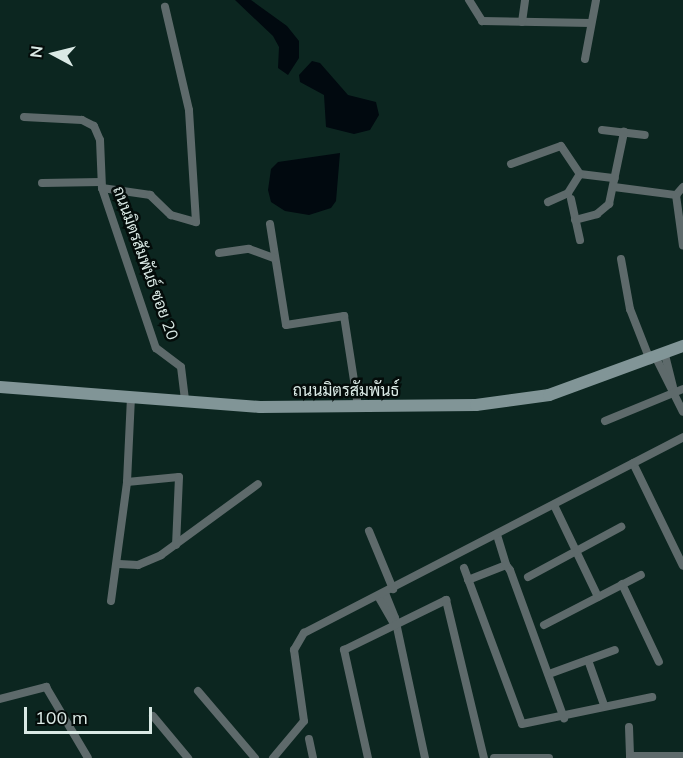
<!DOCTYPE html>
<html>
<head>
<meta charset="utf-8">
<style>
	body { margin:0 }
	#map { position:relative; width:683px; height:758px; overflow:hidden; background:#0c2620; font-family:Mulish,Sarabun,sans-serif }
	div>[style] { position:absolute }
	[style*='--x'] { left:calc(var(--x)*1px); top:calc(var(--y)*1px); width:calc(var(--w)*1px); rotate:calc(var(--a)*1deg) }
	.water>* { inset:0; background:#01090f }
	.street>* { height:8px; margin:-4px; padding:0 4px; transform-origin:4px; border-radius:4px; background:#5e6a6b }
	.secondary>* { height:12px; margin:-6px; padding:0 6px; transform-origin:6px; border-radius:6px; background:#819597 }
	span { translate:-50% -50%; white-space:nowrap; text-align:center; line-height:1.15; -webkit-text-stroke:5px #040c0a; paint-order:stroke }
	.street-label { font-size:16px; color:#dae9e5 }
	.north { position:absolute; left:24px; top:24px; width:60px; height:60px; -webkit-text-stroke:4px #040c0a; paint-order:stroke; rotate:277deg; font-size:16px; font-weight:700; line-height:24px; text-align:center; color:#dae9e5 }
	.north::after { content:''; display:block; margin:auto; width:21px; height:27px; background:#dae9e5; clip-path:polygon(50% 0,100% 100%,50% 72%,0 100%) }
	.scale { position:absolute; left:24px; top:707px; width:128px; height:27px; box-sizing:border-box; border:3px solid #dae9e5; border-top:0; padding-left:8px; font-size:18px; line-height:21px; white-space:nowrap; color:#dae9e5; -webkit-text-stroke:4px #040c0a; paint-order:stroke }
</style>
</head>
<body>
<div id="map">
	<div class="water">
		<i style="clip-path:polygon(235px 0,251px 0,287px 26px,299px 41px,299px 58px,288px 75px,278px 68px,279px 47px,273px 36px)"></i>
		<i style="clip-path:polygon(312px 61px,320px 63px,348px 95px,376px 102px,379px 115px,370px 130px,354px 134px,326px 127px,324px 95px,300px 82px,299px 75px)"></i>
		<i style="clip-path:polygon(340px 153px,336px 201px,331px 208px,309px 215px,285px 211px,271px 202px,268px 190px,271px 169px,278px 162px)"></i>
	</div>
	<div class="street">
		<i style="--x:469;--y:0;--w:25;--a:58"></i>
		<i style="--x:482;--y:21;--w:109;--a:1.1"></i>
		<i style="--x:522;--y:22;--w:22;--a:-82"></i>
		<i style="--x:585;--y:59;--w:60;--a:-79.4"></i>
		<i style="--x:24;--y:117;--w:58;--a:3"></i>
		<i style="--x:82;--y:120;--w:13;--a:27"></i>
		<i style="--x:94;--y:126;--w:15;--a:67"></i>
		<i style="--x:100;--y:140;--w:48;--a:87.6"></i>
		<i style="--x:102;--y:188;--w:169;--a:71.4"></i>
		<i style="--x:156;--y:348;--w:31;--a:37"></i>
		<i style="--x:181;--y:367;--w:34;--a:83"></i>
		<i style="--x:602;--y:130;--w:43;--a:6.6"></i>
		<i style="--x:511;--y:164;--w:53;--a:-19.8"></i>
		<i style="--x:561;--y:146;--w:34;--a:56"></i>
		<i style="--x:580;--y:174;--w:35;--a:7"></i>
		<i style="--x:42;--y:183;--w:59;--a:-1"></i>
		<i style="--x:614;--y:187;--w:63;--a:7.4"></i>
		<i style="--x:683;--y:187;--w:11;--a:131"></i>
		<i style="--x:676;--y:195;--w:51;--a:82.2"></i>
		<i style="--x:102;--y:188;--w:49;--a:8.3"></i>
		<i style="--x:150;--y:195;--w:29;--a:44"></i>
		<i style="--x:171;--y:215;--w:26;--a:16"></i>
		<i style="--x:196;--y:222;--w:112;--a:-93.6"></i>
		<i style="--x:189;--y:110;--w:106;--a:-103.1"></i>
		<i style="--x:571;--y:199;--w:42;--a:77.6"></i>
		<i style="--x:548;--y:202;--w:22;--a:-24"></i>
		<i style="--x:568;--y:193;--w:22;--a:-58"></i>
		<i style="--x:575;--y:220;--w:23;--a:-15"></i>
		<i style="--x:597;--y:214;--w:16;--a:-40"></i>
		<i style="--x:609;--y:204;--w:74;--a:-78.2"></i>
		<i style="--x:270;--y:224;--w:102;--a:81"></i>
		<i style="--x:286;--y:325;--w:59;--a:-8.8"></i>
		<i style="--x:344;--y:316;--w:91;--a:81.2"></i>
		<i style="--x:219;--y:253;--w:30;--a:-8"></i>
		<i style="--x:249;--y:249;--w:27;--a:20"></i>
		<i style="--x:621;--y:259;--w:51;--a:79.8"></i>
		<i style="--x:630;--y:309;--w:55;--a:68.6"></i>
		<i style="--x:665;--y:355;--w:33;--a:76"></i>
		<i style="--x:656;--y:358;--w:60;--a:63.4"></i>
		<i style="--x:605;--y:421;--w:84;--a:-22.3"></i>
		<i style="--x:633;--y:463;--w:114;--a:64.1"></i>
		<i style="--x:127;--y:482;--w:52;--a:-5.5"></i>
		<i style="--x:179;--y:477;--w:68;--a:92.5"></i>
		<i style="--x:554;--y:505;--w:102;--a:64.4"></i>
		<i style="--x:369;--y:531;--w:63;--a:67.5"></i>
		<i style="--x:497;--y:535;--w:31;--a:73"></i>
		<i style="--x:119;--y:564;--w:19;--a:3"></i>
		<i style="--x:138;--y:565;--w:25;--a:-23"></i>
		<i style="--x:161;--y:555;--w:120;--a:-36.2"></i>
		<i style="--x:464;--y:568;--w:166;--a:69.6"></i>
		<i style="--x:522;--y:724;--w:133;--a:-11.7"></i>
		<i style="--x:528;--y:577;--w:106;--a:-28.3"></i>
		<i style="--x:468;--y:580;--w:41;--a:-21.5"></i>
		<i style="--x:506;--y:565;--w:6;--a:51"></i>
		<i style="--x:510;--y:570;--w:158;--a:70"></i>
		<i style="--x:622;--y:584;--w:86;--a:64.6"></i>
		<i style="--x:385;--y:593;--w:27;--a:68"></i>
		<i style="--x:395;--y:618;--w:143;--a:77.9"></i>
		<i style="--x:378;--y:596;--w:34;--a:60"></i>
		<i style="--x:111;--y:601;--w:120;--a:-82.3"></i>
		<i style="--x:127;--y:482;--w:84;--a:-87.3"></i>
		<i style="--x:544;--y:625;--w:109;--a:-27.3"></i>
		<i style="--x:588;--y:660;--w:48;--a:70.4"></i>
		<i style="--x:549;--y:674;--w:70;--a:-20"></i>
		<i style="--x:198;--y:691;--w:88;--a:49.6"></i>
		<i style="--x:0;--y:699;--w:48;--a:-14.6"></i>
		<i style="--x:46;--y:687;--w:82;--a:59.4"></i>
		<i style="--x:153;--y:716;--w:55;--a:50.2"></i>
		<i style="--x:629;--y:727;--w:31;--a:88"></i>
		<i style="--x:309;--y:739;--w:19;--a:78"></i>
		<i style="--x:630;--y:756;--w:53;--a:0"></i>
		<i style="--x:273;--y:758;--w:48;--a:-50"></i>
		<i style="--x:304;--y:721;--w:72;--a:-98"></i>
		<i style="--x:294;--y:650;--w:20;--a:-60"></i>
		<i style="--x:304;--y:633;--w:427;--a:-27.3"></i>
		<i style="--x:368;--y:758;--w:111;--a:-102.5"></i>
		<i style="--x:344;--y:650;--w:114;--a:-26.1"></i>
		<i style="--x:446;--y:600;--w:163;--a:76.5"></i>
		<i style="--x:494;--y:758;--w:55;--a:0"></i>
	</div>
	<div class="secondary">
		<i style="--x:0;--y:387;--w:261;--a:4.4"></i>
		<i style="--x:260;--y:407;--w:216;--a:-0.5"></i>
		<i style="--x:476;--y:405;--w:74;--a:-7.8"></i>
		<i style="--x:549;--y:395;--w:143;--a:-20.1"></i>
	</div>
	<div class="street-label">
		<span style="left:146px;top:263px;rotate:70deg">ถนนมิตรสัมพันธ์ ซอย 20</span>
		<span style="left:346px;top:390px">ถนนมิตรสัมพันธ์</span>
	</div>
	<div class="north">N</div>
	<div class="scale">100 m</div>
</div>
</body>
</html>
